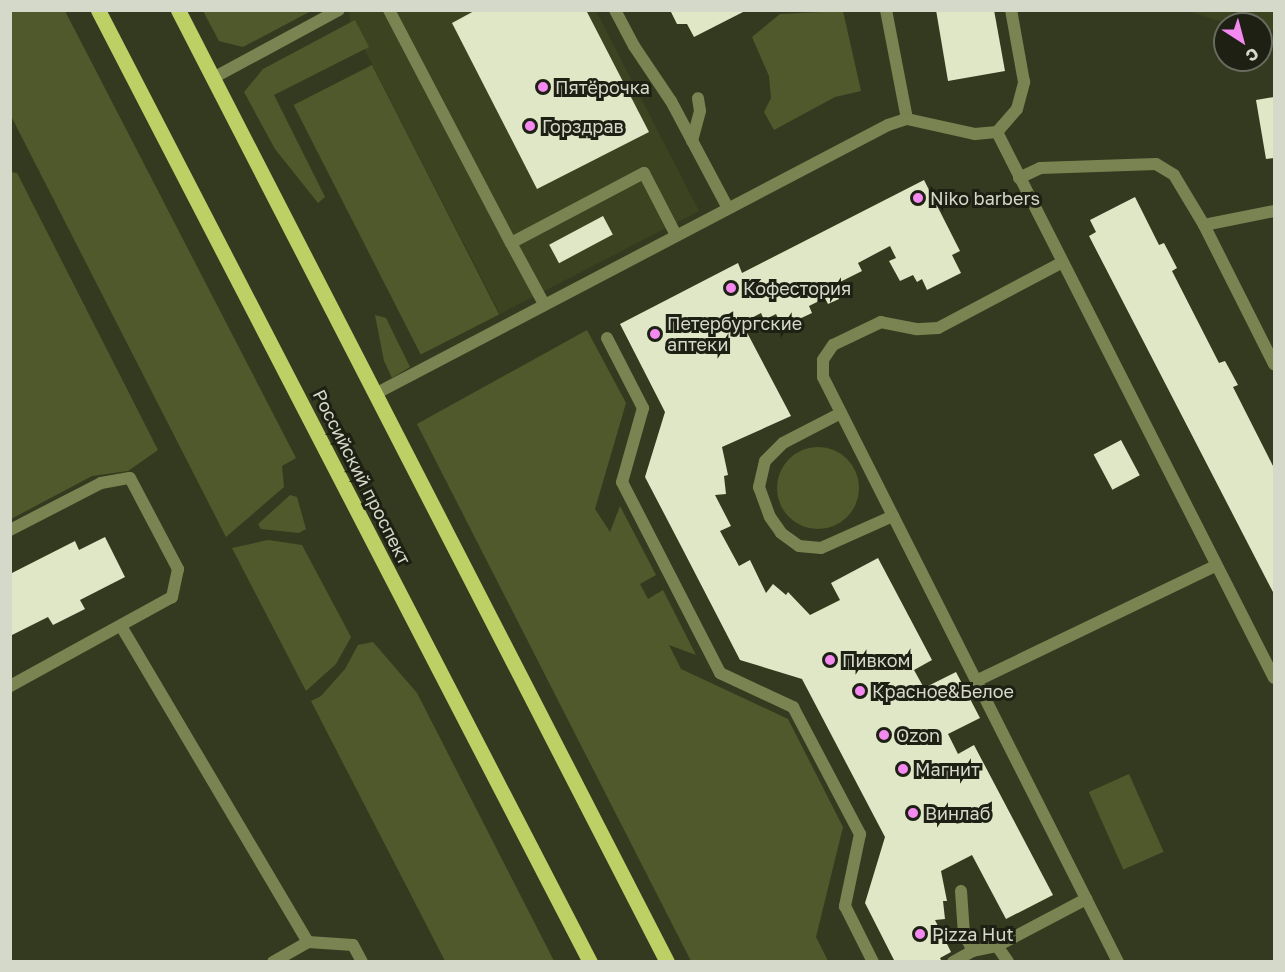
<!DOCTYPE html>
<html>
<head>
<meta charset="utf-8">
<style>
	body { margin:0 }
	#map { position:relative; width:1285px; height:972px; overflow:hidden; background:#343a1f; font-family:"Golos Text",sans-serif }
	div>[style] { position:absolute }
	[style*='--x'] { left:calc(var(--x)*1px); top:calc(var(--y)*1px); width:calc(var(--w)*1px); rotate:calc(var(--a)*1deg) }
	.built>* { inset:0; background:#3c4321 }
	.green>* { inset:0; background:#50592b; transform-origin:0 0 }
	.round { border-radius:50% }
	.building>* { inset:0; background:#dfe7c6; transform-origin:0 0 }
	.service>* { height:12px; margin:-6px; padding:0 6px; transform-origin:6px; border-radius:6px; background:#798452 }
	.primary>* { height:15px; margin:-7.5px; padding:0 7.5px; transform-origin:7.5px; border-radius:7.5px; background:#bcd065 }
	.dots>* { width:16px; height:16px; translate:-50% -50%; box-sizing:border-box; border:3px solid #1d2013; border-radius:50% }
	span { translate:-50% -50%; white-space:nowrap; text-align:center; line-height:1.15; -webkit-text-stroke:6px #1d2013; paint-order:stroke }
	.poi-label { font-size:18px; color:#d5d9c9 }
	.left { translate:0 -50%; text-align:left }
	.street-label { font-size:18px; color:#d5d9c9 }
	.frame { position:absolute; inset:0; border:12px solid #d5d9c9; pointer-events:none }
	.north { position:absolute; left:1213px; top:12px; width:60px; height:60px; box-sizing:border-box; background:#1d2013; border:2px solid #676a5c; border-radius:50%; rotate:144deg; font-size:16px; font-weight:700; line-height:24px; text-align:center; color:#d5d9c9 }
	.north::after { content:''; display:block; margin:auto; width:21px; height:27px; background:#f489f0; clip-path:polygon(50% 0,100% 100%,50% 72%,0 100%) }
</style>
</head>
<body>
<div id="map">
	<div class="built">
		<i style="clip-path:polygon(349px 11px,596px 11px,699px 211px,500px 314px,350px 21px)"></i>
		<i style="clip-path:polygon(1188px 11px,1274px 11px,1274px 30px,1261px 32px,1261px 24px,1228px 24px)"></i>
	</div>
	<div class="green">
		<i style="clip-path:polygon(11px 10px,65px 11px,296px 458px,282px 466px,284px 487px,226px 537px,11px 116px)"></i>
		<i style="clip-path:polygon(203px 11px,311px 11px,243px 47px,219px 41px)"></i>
		<i style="clip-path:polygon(843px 11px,861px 91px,835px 97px,774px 130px,764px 112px,771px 98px,769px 76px,752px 37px,780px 14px)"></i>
		<i style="clip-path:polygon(355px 20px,369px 47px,274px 95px,325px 197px,318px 203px,275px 149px,244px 92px,263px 69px)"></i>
		<i style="left:372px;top:65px;width:280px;height:88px;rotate:63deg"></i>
		<i style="clip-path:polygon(11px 172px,17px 173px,158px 450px,128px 471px,92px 476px,11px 519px)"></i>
		<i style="clip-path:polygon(375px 315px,386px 318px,410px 367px,392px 378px,384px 361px)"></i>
		<i style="clip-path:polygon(587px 330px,626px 403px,595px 509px,610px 532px,620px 506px,656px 575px,640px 584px,648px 599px,663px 590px,696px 655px,669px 645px,681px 669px,788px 719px,843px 827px,816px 937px,828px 961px,691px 961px,417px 424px)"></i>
		<i class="round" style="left:777px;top:447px;width:82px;height:82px"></i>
		<i style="clip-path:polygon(290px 495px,297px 497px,306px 529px,299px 533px,261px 529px,258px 524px)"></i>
		<i style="clip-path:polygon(268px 540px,302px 545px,351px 637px,336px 664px,306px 691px,232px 548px)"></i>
		<i style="clip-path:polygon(373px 642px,417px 693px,554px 961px,445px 961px,311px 701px,321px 696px,345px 669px,358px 645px)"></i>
		<i style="left:1129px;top:774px;width:85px;height:44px;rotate:66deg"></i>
	</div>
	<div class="building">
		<i style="clip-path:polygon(476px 10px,586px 10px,649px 132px,537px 189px,452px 23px)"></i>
		<i style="clip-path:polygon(670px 10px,747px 10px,694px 37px,687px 24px,677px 24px)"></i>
		<i style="clip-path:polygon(936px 10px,994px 10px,1005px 71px,948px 81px)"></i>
		<i style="clip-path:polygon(1274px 97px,1274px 158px,1266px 159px,1256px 100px)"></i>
		<i style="clip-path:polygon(924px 180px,960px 251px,952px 255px,961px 273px,927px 290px,922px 279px,917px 282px,913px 275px,900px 281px,889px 261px,896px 258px,890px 246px,858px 263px,862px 271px,832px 286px,839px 299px,828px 304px,825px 298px,809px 306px,812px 313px,782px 327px,776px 314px,764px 320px,761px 313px,742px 323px,791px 416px,722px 447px,728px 475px,724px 476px,726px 494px,715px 495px,731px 526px,720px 531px,739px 566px,750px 560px,766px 593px,773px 584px,786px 595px,788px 592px,810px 615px,840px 600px,831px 583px,878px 558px,932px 660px,914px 670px,924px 688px,956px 672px,980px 718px,948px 734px,958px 754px,974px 745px,1053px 895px,1006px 919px,972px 855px,941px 871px,947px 901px,943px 901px,945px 919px,935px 920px,951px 952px,940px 958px,942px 962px,895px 962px,865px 903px,885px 837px,802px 679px,740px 660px,681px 546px,645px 477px,665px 412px,620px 324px,738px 263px,742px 273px)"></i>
		<i style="clip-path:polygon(1135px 197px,1159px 245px,1164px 243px,1177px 268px,1172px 271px,1219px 363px,1225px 361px,1231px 372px,1238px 385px,1233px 387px,1274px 468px,1274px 594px,1089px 236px,1096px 232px,1090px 220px)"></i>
		<i style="left:603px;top:216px;width:21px;height:61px;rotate:62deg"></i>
		<i style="left:1121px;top:440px;width:40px;height:31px;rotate:62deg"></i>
		<i style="clip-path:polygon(105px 537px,125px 577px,80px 600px,85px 609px,53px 625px,48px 617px,10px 636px,10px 574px,75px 541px,79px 550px)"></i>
	</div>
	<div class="service">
		<i style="--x:389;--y:10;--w:263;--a:62.4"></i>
		<i style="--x:511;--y:243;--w:150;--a:-27.8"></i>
		<i style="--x:644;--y:173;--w:70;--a:62.7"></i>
		<i style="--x:615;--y:10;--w:41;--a:62.2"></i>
		<i style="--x:634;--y:46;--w:66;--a:56.1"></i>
		<i style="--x:671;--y:101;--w:121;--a:62"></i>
		<i style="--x:886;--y:10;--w:111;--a:79.1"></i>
		<i style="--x:213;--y:78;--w:143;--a:-28.4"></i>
		<i style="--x:997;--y:132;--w:30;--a:-49"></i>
		<i style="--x:1017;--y:109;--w:28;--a:-75"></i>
		<i style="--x:1024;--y:82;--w:73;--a:-100.2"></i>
		<i style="--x:692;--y:141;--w:31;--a:-75"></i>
		<i style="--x:700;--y:111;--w:13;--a:-99"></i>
		<i style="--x:1019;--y:178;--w:23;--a:-25"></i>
		<i style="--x:1040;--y:168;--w:116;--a:-2"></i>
		<i style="--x:1156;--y:164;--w:21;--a:31"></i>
		<i style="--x:1174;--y:175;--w:58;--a:59"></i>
		<i style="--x:1204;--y:225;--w:71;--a:-11.3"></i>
		<i style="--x:1204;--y:225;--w:156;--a:63.3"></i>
		<i style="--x:511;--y:243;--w:69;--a:61.6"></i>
		<i style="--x:1061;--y:263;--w:139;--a:152.1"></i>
		<i style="--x:938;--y:328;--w:22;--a:177"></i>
		<i style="--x:916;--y:329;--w:36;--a:-169"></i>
		<i style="--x:881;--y:322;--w:53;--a:154.4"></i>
		<i style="--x:833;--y:345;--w:18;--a:124"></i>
		<i style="--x:823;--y:360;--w:17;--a:90"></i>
		<i style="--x:823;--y:377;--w:655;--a:63.24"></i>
		<i style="--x:607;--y:338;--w:79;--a:62.8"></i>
		<i style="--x:643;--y:408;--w:77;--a:105.8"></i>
		<i style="--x:622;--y:482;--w:215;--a:62.8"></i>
		<i style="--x:720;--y:673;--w:81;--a:25"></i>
		<i style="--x:793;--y:707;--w:144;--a:62.2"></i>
		<i style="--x:860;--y:834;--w:74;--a:101.8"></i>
		<i style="--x:845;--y:906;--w:63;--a:63.4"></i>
		<i style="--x:375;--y:394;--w:579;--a:-27.67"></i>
		<i style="--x:888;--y:125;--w:20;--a:-18"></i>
		<i style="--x:907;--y:119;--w:70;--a:12.4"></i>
		<i style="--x:975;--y:134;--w:22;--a:-5"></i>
		<i style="--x:997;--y:132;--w:612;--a:63.1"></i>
		<i style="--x:841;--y:413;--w:65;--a:152.7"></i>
		<i style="--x:783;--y:443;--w:25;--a:135"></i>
		<i style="--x:765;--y:461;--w:27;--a:103"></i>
		<i style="--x:759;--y:487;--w:32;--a:70"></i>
		<i style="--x:770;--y:517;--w:19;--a:55"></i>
		<i style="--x:781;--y:533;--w:22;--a:36"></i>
		<i style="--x:799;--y:546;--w:22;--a:5"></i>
		<i style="--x:821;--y:548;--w:79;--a:-24"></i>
		<i style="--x:10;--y:530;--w:102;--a:-27.3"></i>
		<i style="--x:101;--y:483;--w:29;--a:-10"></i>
		<i style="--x:130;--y:478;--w:103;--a:62.2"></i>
		<i style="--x:178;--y:569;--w:29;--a:102"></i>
		<i style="--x:172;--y:597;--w:185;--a:151.2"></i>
		<i style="--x:121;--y:626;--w:367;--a:59.4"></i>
		<i style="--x:308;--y:942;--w:45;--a:3.8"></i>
		<i style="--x:353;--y:945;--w:19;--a:62"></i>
		<i style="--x:976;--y:681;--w:265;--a:-25.7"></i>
		<i style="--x:961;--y:891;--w:43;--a:86"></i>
		<i style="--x:964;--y:934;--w:19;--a:62"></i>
		<i style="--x:997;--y:946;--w:19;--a:55"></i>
		<i style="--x:273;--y:962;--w:40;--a:-29.7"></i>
		<i style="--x:953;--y:962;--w:23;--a:-29"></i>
		<i style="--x:973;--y:951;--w:25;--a:-12"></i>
		<i style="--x:997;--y:946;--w:101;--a:-27.8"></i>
	</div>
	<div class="primary">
		<i style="--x:98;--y:10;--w:1072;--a:62.67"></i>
		<i style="--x:178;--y:10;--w:1070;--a:62.81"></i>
	</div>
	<div class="dots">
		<i style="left:543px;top:87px;background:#f489f0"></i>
		<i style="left:530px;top:126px;background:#f489f0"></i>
		<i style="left:918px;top:198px;background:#f489f0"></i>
		<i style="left:731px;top:288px;background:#f489f0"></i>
		<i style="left:655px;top:334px;background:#f489f0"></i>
		<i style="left:830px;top:660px;background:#f489f0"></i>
		<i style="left:860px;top:691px;background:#f489f0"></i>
		<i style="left:884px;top:735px;background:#f489f0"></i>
		<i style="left:903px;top:769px;background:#f489f0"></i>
		<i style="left:913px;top:813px;background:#f489f0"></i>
		<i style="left:920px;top:934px;background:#f489f0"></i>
	</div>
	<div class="poi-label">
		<span class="left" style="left:555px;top:87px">Пятёрочка</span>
		<span class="left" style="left:542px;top:126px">Горздрав</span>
		<span class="left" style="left:930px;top:198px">Niko barbers</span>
		<span class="left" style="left:743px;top:288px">Кофестория</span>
		<span class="left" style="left:667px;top:334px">Петербургские<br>аптеки</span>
		<span class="left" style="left:842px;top:660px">Пивком</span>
		<span class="left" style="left:872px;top:691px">Красное&amp;Белое</span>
		<span class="left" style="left:896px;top:735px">Ozon</span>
		<span class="left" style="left:915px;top:769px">Магнит</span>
		<span class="left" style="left:925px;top:813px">Винлаб</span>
		<span class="left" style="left:932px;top:934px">Pizza Hut</span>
	</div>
	<div class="street-label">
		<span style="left:362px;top:477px;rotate:63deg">Российский проспект</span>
	</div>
	<div class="frame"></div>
	<div class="north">С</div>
</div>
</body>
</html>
